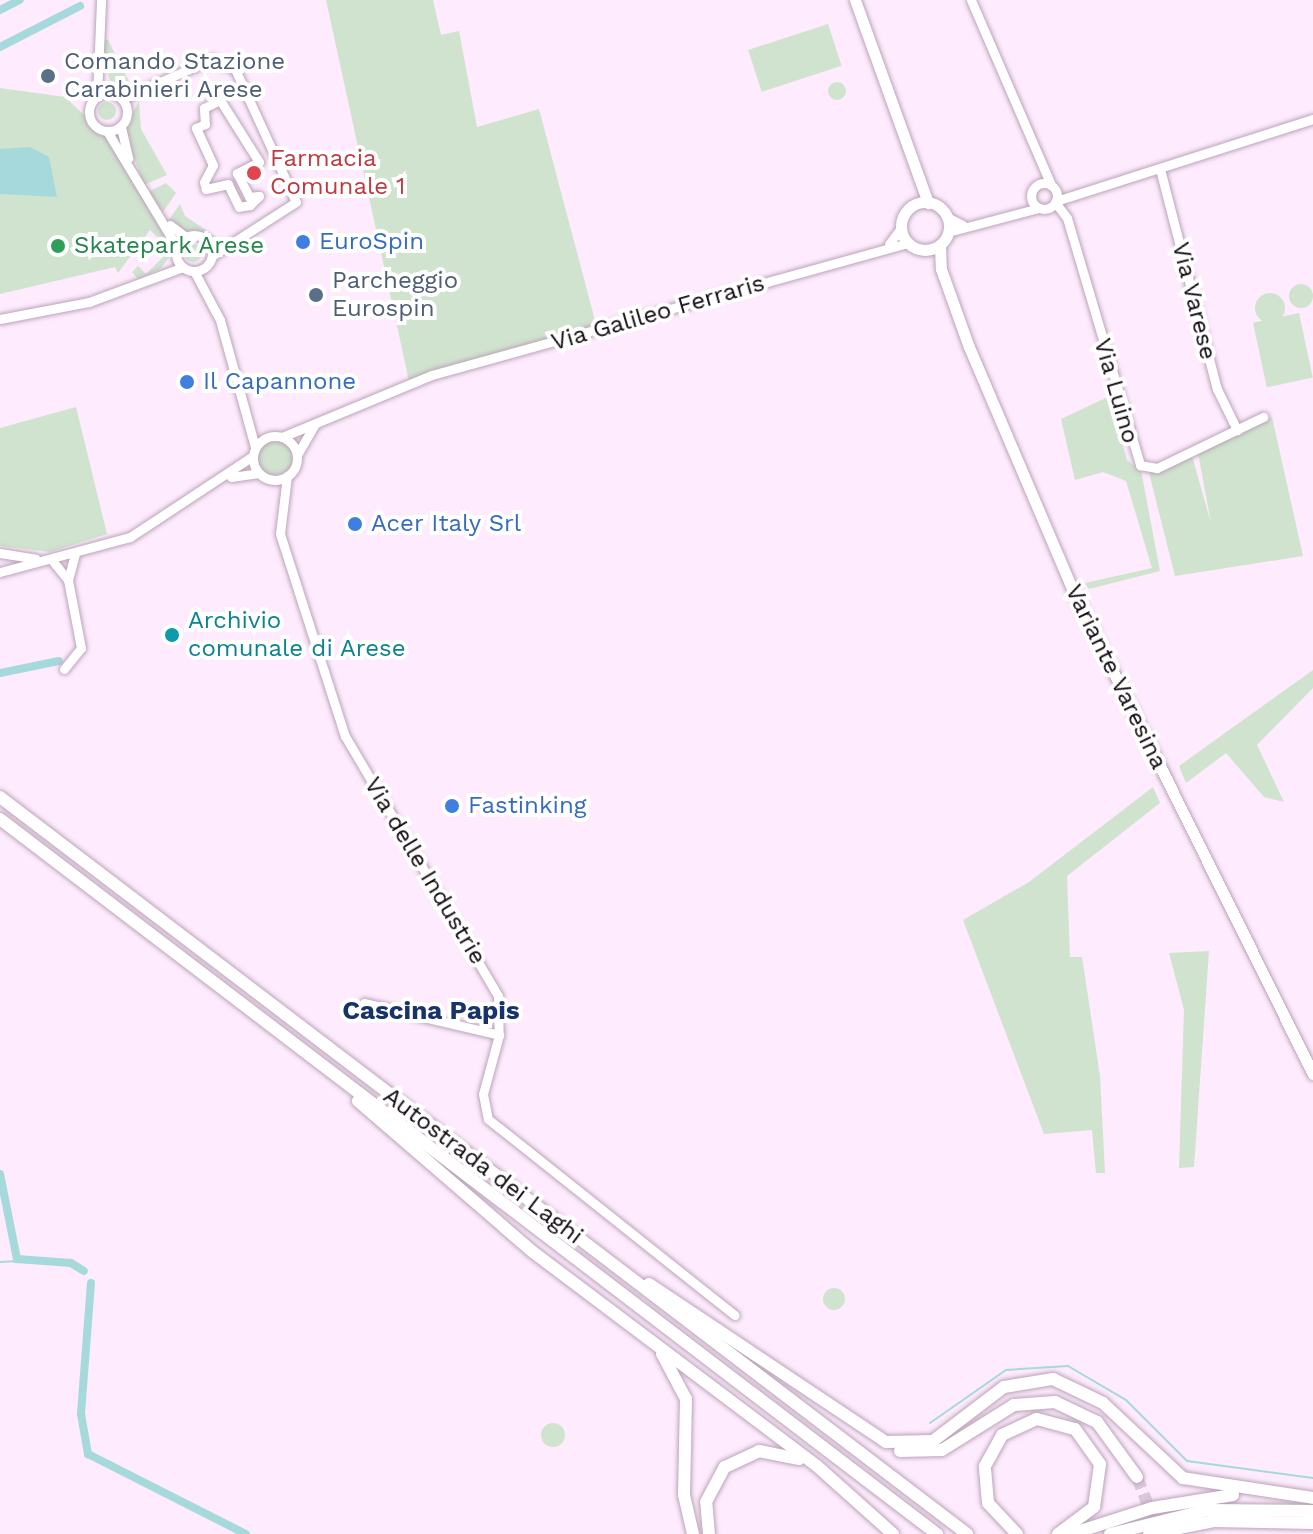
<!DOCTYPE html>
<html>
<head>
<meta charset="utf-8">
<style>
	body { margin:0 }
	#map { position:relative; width:1313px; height:1534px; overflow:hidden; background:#feebfd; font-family:"Work Sans",sans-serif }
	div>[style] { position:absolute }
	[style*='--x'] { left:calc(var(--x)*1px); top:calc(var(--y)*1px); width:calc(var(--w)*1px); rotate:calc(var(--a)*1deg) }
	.green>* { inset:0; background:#d0e3cf; transform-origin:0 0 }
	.round { border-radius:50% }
	.water>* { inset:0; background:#a6d9db }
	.stream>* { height:2px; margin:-1px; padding:0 1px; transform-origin:1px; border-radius:1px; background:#a6d9db }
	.canal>* { height:8px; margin:-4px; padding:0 4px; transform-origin:4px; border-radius:4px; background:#a6d9db }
	.highway-tunnel>* { height:12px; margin-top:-6px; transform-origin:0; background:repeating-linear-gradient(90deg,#dac9da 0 12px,transparent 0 18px) }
	.roads { filter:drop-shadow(0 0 2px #bba4b9) drop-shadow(0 0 2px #bba4b9) }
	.minor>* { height:9px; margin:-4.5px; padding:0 4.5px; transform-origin:4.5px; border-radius:4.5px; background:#fff }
	.minor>.ring { margin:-4.5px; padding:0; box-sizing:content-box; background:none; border:9px solid #fff; border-radius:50% }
	.major>* { height:11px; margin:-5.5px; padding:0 5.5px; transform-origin:5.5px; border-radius:5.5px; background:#fff }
	.major>.ring { margin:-5.5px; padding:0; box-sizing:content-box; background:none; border:11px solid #fff; border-radius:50% }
	.highway>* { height:12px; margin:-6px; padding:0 6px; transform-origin:6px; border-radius:6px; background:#fff }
	.dots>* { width:22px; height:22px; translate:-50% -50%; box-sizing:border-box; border:4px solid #fff; border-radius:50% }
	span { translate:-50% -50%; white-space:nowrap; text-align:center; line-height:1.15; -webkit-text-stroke:8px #fff; paint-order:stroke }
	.service-label { font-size:24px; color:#4e5e75 }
	.left { translate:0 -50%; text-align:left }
	.health-label { font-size:24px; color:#be3a42 }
	.shop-label { font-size:24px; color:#366cbe }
	.leisure-label { font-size:24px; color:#27864d }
	.street-label { font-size:24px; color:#110a11 }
	.culture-label { font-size:24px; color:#0d838f }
	.neighbourhood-label { font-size:26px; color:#173369; font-weight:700 }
</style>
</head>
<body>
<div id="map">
	<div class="green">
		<i style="clip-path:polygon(326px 0,433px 0,441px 35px,459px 31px,477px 127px,539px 109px,597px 328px,409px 381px)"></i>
		<i style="left:828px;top:24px;width:44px;height:84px;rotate:72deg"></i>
		<i style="clip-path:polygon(101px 40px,108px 40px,134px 91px,111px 87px)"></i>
		<i class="round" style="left:828px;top:82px;width:18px;height:18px"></i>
		<i style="clip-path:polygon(0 88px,65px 97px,105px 135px,171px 239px,172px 254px,160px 269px,138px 279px,132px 272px,138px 266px,146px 274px,170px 250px,150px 230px,118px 273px,115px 267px,0 294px)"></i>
		<i style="clip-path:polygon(139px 101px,141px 129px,167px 175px,144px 185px,124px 130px)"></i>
		<i class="round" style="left:98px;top:102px;width:18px;height:18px"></i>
		<i style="clip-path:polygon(166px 183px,176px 193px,163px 212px,148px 192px)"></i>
		<i style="clip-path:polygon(180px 204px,185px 216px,221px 240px,178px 229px,169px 220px)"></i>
		<i class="round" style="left:184px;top:244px;width:18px;height:18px"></i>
		<i class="round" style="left:1289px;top:284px;width:24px;height:24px"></i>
		<i class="round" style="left:1255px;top:293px;width:30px;height:30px"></i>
		<i style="left:1299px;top:313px;width:66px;height:47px;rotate:78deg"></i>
		<i style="clip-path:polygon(1110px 396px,1127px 460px,1141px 470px,1160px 571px,1089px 589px,1085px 583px,1152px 568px,1126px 481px,1103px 472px,1075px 480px,1061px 419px)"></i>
		<i style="clip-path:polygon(76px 407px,107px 534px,50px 552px,0 546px,0 428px)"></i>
		<i style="clip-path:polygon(1272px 417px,1303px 556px,1175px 576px,1149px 473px,1192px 456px,1211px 523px,1198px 453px)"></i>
		<i class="round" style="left:257px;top:439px;width:36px;height:36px"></i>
		<i style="clip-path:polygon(1313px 670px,1313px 688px,1257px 745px,1284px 802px,1264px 797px,1226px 753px,1186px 783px,1179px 766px)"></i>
		<i style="clip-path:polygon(1153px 787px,1160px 803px,1067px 876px,1070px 957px,1082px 957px,1100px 1076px,1105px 1173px,1096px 1173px,1092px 1130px,1044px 1134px,963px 920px,1029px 882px)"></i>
		<i style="clip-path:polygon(1209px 951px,1194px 1167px,1179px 1168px,1184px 1010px,1169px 953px)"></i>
		<i class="round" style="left:823px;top:1288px;width:22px;height:22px"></i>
		<i class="round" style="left:541px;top:1423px;width:24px;height:24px"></i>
	</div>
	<div class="water">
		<i style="clip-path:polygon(30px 147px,49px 157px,57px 197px,0 194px,0 149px)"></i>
	</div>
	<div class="stream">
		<i style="--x:0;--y:1262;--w:19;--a:-3"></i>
		<i style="--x:930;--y:1423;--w:93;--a:-34.9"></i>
		<i style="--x:1006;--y:1370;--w:62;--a:-3.7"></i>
		<i style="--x:1068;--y:1366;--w:67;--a:30.4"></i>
		<i style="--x:1126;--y:1400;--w:86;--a:45"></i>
		<i style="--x:1187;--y:1461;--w:127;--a:7.7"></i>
	</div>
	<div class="canal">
		<i style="--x:0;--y:10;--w:22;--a:-27"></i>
		<i style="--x:0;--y:47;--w:90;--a:-27.1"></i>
		<i style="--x:0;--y:673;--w:60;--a:-11.5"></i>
		<i style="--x:0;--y:1174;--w:87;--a:78.7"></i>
		<i style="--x:17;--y:1259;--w:54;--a:4.2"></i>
		<i style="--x:71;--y:1263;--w:15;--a:32"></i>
		<i style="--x:91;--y:1283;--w:131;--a:94.4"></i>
		<i style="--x:81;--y:1414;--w:41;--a:80.1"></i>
		<i style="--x:88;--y:1454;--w:177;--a:26.9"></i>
	</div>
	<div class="highway-tunnel">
		<i style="--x:1137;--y:1477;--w:58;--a:68.7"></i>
	</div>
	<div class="roads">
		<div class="minor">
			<i style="--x:971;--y:0;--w:202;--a:66.6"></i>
			<i class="ring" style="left:89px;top:93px;width:29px;height:29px"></i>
			<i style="--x:97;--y:97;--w:97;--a:-87.6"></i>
			<i style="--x:122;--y:99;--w:98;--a:-24"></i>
			<i style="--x:212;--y:59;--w:25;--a:23"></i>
			<i style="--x:235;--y:69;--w:146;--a:65.4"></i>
			<i style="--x:296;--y:202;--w:100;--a:147.3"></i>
			<i style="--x:220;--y:100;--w:73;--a:57.8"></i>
			<i style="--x:259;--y:162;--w:25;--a:153"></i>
			<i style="--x:237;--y:173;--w:27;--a:63"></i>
			<i style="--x:249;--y:197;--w:10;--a:-6"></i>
			<i style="--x:259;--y:196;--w:13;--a:135"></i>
			<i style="--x:250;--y:205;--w:11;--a:170"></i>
			<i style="--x:239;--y:207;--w:25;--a:-116"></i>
			<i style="--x:228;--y:184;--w:23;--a:167"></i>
			<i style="--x:206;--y:189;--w:7;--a:-106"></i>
			<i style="--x:204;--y:182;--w:19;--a:-62"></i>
			<i style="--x:213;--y:165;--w:41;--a:-114.7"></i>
			<i style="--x:196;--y:128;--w:10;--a:-24"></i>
			<i style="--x:205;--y:124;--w:16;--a:-94"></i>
			<i style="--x:204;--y:108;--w:18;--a:-27"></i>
			<i style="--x:121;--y:127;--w:32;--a:77"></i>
			<i style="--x:107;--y:131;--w:135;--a:58.9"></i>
			<i style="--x:1160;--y:169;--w:227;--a:75.5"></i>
			<i style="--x:1217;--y:389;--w:46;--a:64"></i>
			<i class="ring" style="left:1031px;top:183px;width:17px;height:17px"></i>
			<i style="--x:1056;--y:201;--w:270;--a:-17.7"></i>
			<i style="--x:1055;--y:202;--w:20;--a:53"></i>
			<i style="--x:1067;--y:218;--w:258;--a:73.5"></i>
			<i style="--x:1140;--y:465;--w:17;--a:10"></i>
			<i style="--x:1157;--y:468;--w:118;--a:-25.7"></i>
			<i style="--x:947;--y:217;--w:18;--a:27"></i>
			<i style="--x:170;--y:225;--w:20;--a:37"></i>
			<i style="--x:948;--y:232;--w:94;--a:-14.8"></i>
			<i class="ring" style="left:176px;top:235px;width:27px;height:27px"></i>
			<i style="--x:889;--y:244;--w:20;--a:-53"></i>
			<i style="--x:194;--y:271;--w:55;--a:62"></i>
			<i style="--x:220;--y:320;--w:132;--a:74.6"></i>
			<i style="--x:0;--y:319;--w:91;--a:-10.8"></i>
			<i style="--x:89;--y:302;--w:100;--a:-20.4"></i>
			<i class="ring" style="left:253px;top:436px;width:35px;height:35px"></i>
			<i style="--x:282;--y:437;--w:162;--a:-22.5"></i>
			<i style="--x:432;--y:375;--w:494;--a:-15.5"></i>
			<i style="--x:297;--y:455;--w:36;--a:-60"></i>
			<i style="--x:287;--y:476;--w:58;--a:96.9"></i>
			<i style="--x:280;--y:534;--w:212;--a:72.2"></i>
			<i style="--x:345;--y:736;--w:302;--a:59.5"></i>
			<i style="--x:498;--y:996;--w:39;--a:89"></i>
			<i style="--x:499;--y:1035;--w:61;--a:105.2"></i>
			<i style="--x:483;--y:1094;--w:25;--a:79"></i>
			<i style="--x:488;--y:1119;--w:315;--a:38.5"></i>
			<i style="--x:231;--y:477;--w:28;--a:-8"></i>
			<i style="--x:0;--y:553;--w:36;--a:9"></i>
			<i style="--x:51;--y:559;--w:27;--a:51"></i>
			<i style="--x:0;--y:572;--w:135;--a:-15.1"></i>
			<i style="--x:130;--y:537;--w:147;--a:-33.4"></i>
			<i style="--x:64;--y:669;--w:27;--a:-51"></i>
			<i style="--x:81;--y:648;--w:69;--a:-100.8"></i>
			<i style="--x:68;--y:580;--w:27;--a:-75"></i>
			<i style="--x:364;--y:1003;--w:139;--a:13.3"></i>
		</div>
		<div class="major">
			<i style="--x:855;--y:0;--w:216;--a:70.2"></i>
			<i class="ring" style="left:901px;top:202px;width:37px;height:37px"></i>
			<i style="--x:940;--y:245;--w:24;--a:88"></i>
			<i style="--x:941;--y:269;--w:83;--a:70.3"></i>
			<i style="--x:969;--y:347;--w:270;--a:66.9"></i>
			<i style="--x:1075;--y:595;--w:535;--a:63.58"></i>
		</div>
		<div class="highway">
			<i style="--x:0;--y:797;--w:1216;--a:37.31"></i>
			<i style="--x:0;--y:819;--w:1179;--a:37.35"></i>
			<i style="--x:358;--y:1101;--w:231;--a:40.8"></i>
			<i style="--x:533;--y:1252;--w:356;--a:37"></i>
			<i style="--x:817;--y:1466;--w:102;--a:41.8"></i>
			<i style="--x:649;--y:1284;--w:285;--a:33.7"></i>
			<i style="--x:886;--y:1442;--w:47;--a:-1.2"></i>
			<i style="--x:933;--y:1441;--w:89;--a:-37.3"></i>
			<i style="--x:1004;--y:1387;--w:50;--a:-9.3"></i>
			<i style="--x:1053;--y:1379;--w:55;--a:25.6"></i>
			<i style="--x:1103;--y:1403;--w:110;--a:43.2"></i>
			<i style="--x:1183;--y:1478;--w:132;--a:8.7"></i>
			<i style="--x:662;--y:1354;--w:51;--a:61.9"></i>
			<i style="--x:686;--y:1399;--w:96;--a:91.2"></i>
			<i style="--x:684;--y:1495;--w:40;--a:77"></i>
			<i style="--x:900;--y:1451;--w:42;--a:-1.4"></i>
			<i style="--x:942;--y:1450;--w:85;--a:-32"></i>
			<i style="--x:1014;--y:1405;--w:41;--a:-4.2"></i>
			<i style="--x:1055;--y:1402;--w:47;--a:25.5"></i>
			<i style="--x:1097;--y:1422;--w:68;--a:54"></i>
			<i style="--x:709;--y:1534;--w:32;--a:-95"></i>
			<i style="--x:706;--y:1502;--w:40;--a:-62"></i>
			<i style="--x:725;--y:1467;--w:38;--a:-25"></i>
			<i style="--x:759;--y:1451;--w:41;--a:11.3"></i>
			<i style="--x:1017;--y:1534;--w:42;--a:-133.1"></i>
			<i style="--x:988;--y:1503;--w:37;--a:-95"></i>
			<i style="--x:985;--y:1466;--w:35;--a:-61"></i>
			<i style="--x:1002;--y:1435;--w:38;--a:-25"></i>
			<i style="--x:1037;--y:1419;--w:39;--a:15"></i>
			<i style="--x:1075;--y:1429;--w:43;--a:54.5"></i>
			<i style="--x:1100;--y:1464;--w:43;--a:97.9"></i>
			<i style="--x:1094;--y:1507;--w:45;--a:143.1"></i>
			<i style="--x:1071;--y:1534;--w:85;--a:-17.8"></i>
			<i style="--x:1152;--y:1508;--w:82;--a:-9.1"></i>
			<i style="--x:1110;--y:1534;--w:101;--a:-13.8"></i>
			<i style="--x:1208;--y:1510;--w:105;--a:0.5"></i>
			<i style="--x:1149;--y:1534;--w:66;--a:-11.3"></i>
			<i style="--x:1214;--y:1521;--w:99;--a:1.2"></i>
		</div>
	</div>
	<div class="dots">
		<i style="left:48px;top:76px;background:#5c6f8a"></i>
		<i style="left:254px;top:173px;background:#e0444e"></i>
		<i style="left:303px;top:242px;background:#3f7fe0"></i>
		<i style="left:58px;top:246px;background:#2e9e5b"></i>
		<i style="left:316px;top:295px;background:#5c6f8a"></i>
		<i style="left:187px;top:382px;background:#3f7fe0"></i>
		<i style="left:355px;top:524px;background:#3f7fe0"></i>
		<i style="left:172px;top:635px;background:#0f9aa8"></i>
		<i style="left:452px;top:806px;background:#3f7fe0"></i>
	</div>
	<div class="service-label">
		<span class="left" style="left:64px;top:76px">Comando Stazione<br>Carabinieri Arese</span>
		<span class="left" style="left:332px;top:295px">Parcheggio<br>Eurospin</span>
	</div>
	<div class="health-label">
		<span class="left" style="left:270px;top:173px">Farmacia<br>Comunale 1</span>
	</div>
	<div class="shop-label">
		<span class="left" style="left:319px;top:242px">EuroSpin</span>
		<span class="left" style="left:203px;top:382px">Il Capannone</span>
		<span class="left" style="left:371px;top:524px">Acer Italy Srl</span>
		<span class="left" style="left:468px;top:806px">Fastinking</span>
	</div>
	<div class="leisure-label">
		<span class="left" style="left:74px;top:246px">Skatepark Arese</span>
	</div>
	<div class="street-label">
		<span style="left:1194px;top:301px;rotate:76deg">Via Varese</span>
		<span style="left:658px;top:313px;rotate:-16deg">Via Galileo Ferraris</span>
		<span style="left:1116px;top:391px;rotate:74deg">Via Luino</span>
		<span style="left:1116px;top:677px;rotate:64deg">Variante Varesina</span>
		<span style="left:425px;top:871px;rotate:59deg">Via delle Industrie</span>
		<span style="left:483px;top:1166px;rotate:37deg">Autostrada dei Laghi</span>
	</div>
	<div class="culture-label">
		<span class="left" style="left:188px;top:635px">Archivio<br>comunale di Arese</span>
	</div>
	<div class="neighbourhood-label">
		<span style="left:431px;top:1011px">Cascina Papis</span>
	</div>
</div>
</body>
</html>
